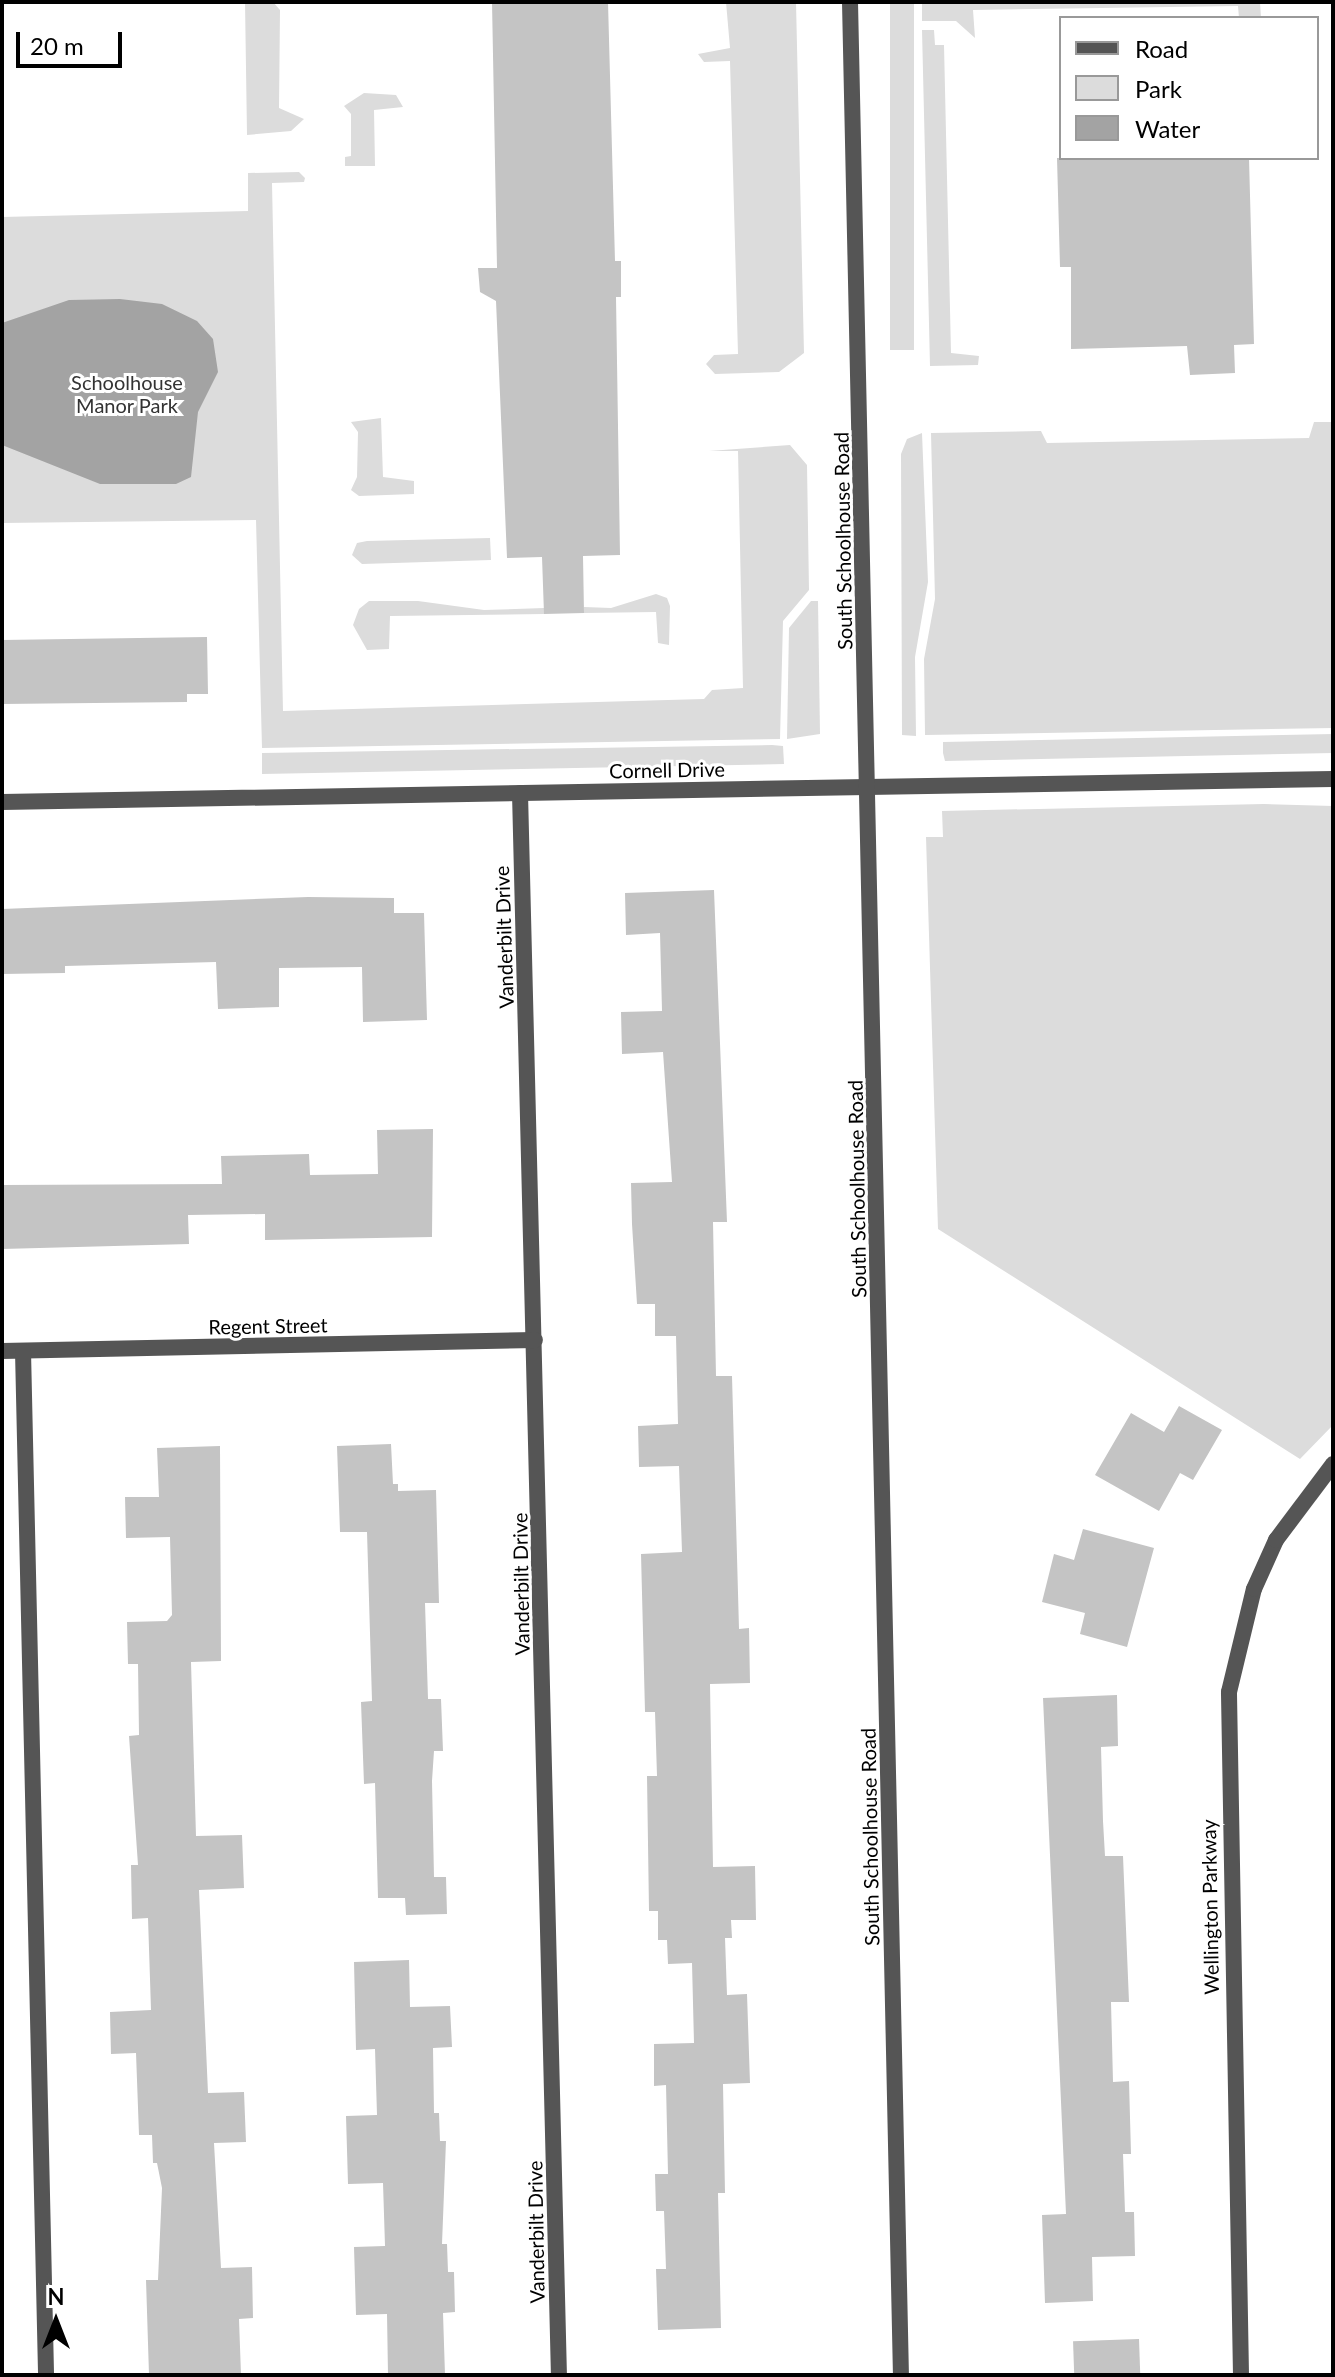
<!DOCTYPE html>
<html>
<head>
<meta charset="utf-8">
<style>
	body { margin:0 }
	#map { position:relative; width:1335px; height:2377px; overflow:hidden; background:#fff; font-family:Lato,sans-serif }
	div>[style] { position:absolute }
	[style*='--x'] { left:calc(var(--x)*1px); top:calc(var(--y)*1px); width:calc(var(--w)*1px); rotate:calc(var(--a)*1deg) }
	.green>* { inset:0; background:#dcdcdc; transform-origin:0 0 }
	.water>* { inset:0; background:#a3a3a3 }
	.building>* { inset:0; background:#c4c4c4; transform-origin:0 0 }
	.minor>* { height:16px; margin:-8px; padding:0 8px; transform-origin:8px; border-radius:8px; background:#555 }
	.tertiary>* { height:16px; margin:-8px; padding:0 8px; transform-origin:8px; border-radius:8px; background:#555 }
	span { translate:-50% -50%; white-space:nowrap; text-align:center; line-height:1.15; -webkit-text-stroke:6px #fff; paint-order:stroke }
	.park-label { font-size:20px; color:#333 }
	.street-label { font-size:20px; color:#000 }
	.frame { position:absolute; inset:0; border:4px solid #000; pointer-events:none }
	.legend { position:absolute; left:1059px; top:16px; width:260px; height:144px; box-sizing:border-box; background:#fff; border:2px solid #999; margin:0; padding:10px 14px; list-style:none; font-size:24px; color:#000 }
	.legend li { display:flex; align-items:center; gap:16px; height:40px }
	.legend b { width:40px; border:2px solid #999 }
	.north { position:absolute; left:16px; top:2281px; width:80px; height:80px; -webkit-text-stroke:6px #fff; paint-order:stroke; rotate:0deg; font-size:22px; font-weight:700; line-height:32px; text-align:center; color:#000 }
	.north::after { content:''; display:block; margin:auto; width:28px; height:36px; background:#000; clip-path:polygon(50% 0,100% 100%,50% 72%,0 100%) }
	.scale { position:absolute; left:16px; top:32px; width:106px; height:36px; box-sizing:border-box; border:4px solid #000; border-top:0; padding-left:10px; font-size:24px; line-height:28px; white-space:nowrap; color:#000; -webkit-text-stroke:6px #fff; paint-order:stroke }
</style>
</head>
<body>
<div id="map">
	<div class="green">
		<i style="clip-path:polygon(245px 2px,273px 2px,280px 10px,279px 108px,304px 119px,291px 131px,247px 135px)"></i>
		<i style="clip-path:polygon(726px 2px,796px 2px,804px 353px,779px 372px,715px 374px,706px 364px,714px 355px,738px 354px,730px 61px,704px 62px,698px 54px,730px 48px)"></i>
		<i style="left:890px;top:2px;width:24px;height:348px"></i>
		<i style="clip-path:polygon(922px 2px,1260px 2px,1261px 18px,1239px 18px,1238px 6px,973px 10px,975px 38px,956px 21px,922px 21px)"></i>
		<i style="clip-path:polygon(922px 30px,934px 30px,935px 45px,944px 45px,951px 353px,979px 356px,978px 365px,930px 366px)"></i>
		<i style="clip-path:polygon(364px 93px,396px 95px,403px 107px,374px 110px,375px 166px,345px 166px,345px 157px,351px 156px,351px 114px,344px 106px)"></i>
		<i style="clip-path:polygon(248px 173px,299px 172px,305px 178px,304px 182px,272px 183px,283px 711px,704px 699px,712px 690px,743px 688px,738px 451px,709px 451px,790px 445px,807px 465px,809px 590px,783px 621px,780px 739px,262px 748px,256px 520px,2px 523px,2px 217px,248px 211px)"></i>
		<i style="clip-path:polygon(381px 418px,383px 477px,414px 481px,414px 494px,359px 496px,351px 490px,357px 477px,358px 432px,351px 422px)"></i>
		<i style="clip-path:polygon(1314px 422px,1333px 422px,1333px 728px,925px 735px,924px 659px,935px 599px,931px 433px,1041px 431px,1047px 443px,1309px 438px)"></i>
		<i style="clip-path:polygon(922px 433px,928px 582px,915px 657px,916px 736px,902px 735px,901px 454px,907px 439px)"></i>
		<i style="clip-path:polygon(490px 538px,491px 560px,362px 564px,352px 555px,357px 543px,367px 541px)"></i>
		<i style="clip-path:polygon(656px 594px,667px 598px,670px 606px,669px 645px,658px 643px,656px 612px,584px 613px,584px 607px,611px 608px)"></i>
		<i style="clip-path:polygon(369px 601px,418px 601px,484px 610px,544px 608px,544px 614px,390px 616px,389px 649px,367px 650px,353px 625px,359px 609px)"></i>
		<i style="clip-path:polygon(811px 601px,818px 601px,820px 734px,787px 739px,789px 628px)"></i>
		<i style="clip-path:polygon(1333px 734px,1333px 753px,945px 761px,943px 753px,943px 742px)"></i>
		<i style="clip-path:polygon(772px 745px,783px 746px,784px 764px,262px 774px,262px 753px)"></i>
		<i style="clip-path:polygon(1264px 804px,1333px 806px,1333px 1425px,1300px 1459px,938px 1229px,926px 837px,943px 837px,942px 811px)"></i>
	</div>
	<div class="water">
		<i style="clip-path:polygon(120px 299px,162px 304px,197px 321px,213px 339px,218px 372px,198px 412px,191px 477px,176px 484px,100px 484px,2px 445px,2px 323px,69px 300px)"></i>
	</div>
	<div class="building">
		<i style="clip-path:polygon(492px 2px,608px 2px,615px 261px,621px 261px,621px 297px,616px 297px,620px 555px,583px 556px,584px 613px,544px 614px,542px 557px,507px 558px,496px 301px,480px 292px,478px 268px,497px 268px)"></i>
		<i style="clip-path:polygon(1057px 158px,1249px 158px,1254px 344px,1234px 345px,1235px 373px,1190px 375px,1187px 346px,1071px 349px,1071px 267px,1060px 267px)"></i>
		<i style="clip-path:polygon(207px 637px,208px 694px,187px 694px,187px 702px,2px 704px,2px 640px)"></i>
		<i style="clip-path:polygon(714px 890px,727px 1222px,713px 1222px,716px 1376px,732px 1376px,739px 1629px,749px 1628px,750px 1683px,710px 1684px,713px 1867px,755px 1866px,756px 1920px,731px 1920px,732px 1938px,725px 1938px,727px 1995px,747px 1994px,750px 2083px,723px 2084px,725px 2193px,718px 2193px,721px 2328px,658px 2330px,656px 2269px,666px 2269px,664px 2211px,656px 2211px,655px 2174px,668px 2174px,666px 2085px,654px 2086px,654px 2044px,694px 2043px,692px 1963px,668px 1964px,667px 1940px,658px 1940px,658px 1911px,649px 1911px,647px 1776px,657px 1776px,655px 1712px,645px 1712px,641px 1554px,682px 1552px,679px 1466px,639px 1467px,638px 1426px,678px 1424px,676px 1336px,655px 1336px,655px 1304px,637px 1304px,632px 1224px,631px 1183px,672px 1182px,663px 1052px,622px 1054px,621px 1012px,662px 1011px,660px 933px,626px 935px,625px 893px)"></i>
		<i style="clip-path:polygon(308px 897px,394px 898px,394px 913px,424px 913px,427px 1020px,363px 1022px,362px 967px,279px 968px,279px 1007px,218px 1009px,216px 962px,65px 966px,65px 973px,2px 974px,2px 909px)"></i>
		<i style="clip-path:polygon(433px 1129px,432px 1237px,265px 1240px,265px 1214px,188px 1215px,189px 1244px,2px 1249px,2px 1185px,222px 1184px,221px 1156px,309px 1154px,310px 1175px,378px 1174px,377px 1130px)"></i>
		<i style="clip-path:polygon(1179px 1406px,1222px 1430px,1193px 1480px,1180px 1473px,1159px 1511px,1095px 1475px,1131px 1413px,1164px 1432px)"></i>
		<i style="clip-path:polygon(391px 1444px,393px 1484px,398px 1484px,398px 1491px,436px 1490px,439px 1603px,425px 1603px,428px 1699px,441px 1699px,443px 1751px,434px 1751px,432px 1781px,434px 1877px,446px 1877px,447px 1914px,406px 1915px,405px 1898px,378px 1898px,375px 1783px,364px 1784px,361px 1702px,372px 1701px,367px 1532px,340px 1532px,337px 1446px)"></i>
		<i style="clip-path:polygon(220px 1446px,221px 1661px,191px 1662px,196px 1836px,242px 1835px,244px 1888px,199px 1890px,208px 2093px,244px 2092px,246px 2142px,214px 2143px,221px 2268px,252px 2267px,253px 2318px,239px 2319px,241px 2375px,149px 2375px,146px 2280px,158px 2280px,162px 2188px,157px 2163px,153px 2163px,152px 2135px,139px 2135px,136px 2053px,111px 2054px,110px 2012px,151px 2010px,148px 1918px,132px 1919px,131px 1865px,138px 1865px,129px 1736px,139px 1735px,138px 1664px,128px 1664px,127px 1622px,167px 1621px,172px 1615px,170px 1537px,126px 1538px,125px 1497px,159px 1497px,157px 1448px)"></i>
		<i style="clip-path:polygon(1083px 1529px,1154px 1548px,1127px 1647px,1080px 1634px,1085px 1613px,1042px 1602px,1054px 1554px,1074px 1560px)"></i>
		<i style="clip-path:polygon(1117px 1695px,1118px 1746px,1101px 1747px,1103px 1821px,1105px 1856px,1123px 1856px,1129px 2002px,1111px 2002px,1113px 2082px,1129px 2081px,1131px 2154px,1123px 2154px,1125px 2212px,1134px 2212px,1135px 2256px,1092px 2257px,1093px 2301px,1045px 2303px,1042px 2215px,1066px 2214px,1043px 1698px)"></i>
		<i style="clip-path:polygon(409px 1960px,410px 2007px,450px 2006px,452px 2047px,433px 2048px,434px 2113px,439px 2113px,440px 2141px,446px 2141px,442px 2244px,447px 2244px,448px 2272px,454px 2272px,455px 2312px,443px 2313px,445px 2375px,388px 2375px,387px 2314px,356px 2315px,354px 2247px,385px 2246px,383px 2183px,348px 2184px,346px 2116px,377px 2115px,375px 2049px,356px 2050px,354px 1962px)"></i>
		<i style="left:1139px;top:2339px;width:36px;height:66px;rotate:88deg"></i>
	</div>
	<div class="minor">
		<i style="--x:520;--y:793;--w:1582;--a:88.59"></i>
		<i style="--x:2;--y:802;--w:1331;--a:-0.99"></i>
		<i style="--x:2;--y:1351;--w:533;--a:-1.18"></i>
		<i style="--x:23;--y:1351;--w:1024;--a:88.71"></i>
		<i style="--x:1241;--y:2375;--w:683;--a:-91.01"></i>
		<i style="--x:1229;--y:1692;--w:106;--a:-76.4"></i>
		<i style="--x:1254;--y:1589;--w:54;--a:-65.8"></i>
		<i style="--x:1276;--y:1540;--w:95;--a:-53.1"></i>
	</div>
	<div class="tertiary">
		<i style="--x:850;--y:2;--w:2374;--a:88.77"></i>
	</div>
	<div class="park-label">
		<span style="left:127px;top:394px">Schoolhouse<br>Manor Park</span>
	</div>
	<div class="street-label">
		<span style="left:843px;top:541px;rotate:-91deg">South Schoolhouse Road</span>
		<span style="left:667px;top:770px;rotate:-1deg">Cornell Drive</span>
		<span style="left:504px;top:937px;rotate:-92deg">Vanderbilt Drive</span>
		<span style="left:857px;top:1189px;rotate:-91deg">South Schoolhouse Road</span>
		<span style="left:268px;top:1326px;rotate:-1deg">Regent Street</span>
		<span style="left:521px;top:1584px;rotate:-91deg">Vanderbilt Drive</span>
		<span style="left:870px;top:1837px;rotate:-91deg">South Schoolhouse Road</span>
		<span style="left:1210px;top:1907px;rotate:-91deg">Wellington Parkway</span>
		<span style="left:536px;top:2232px;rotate:-91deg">Vanderbilt Drive</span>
	</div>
	<div class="frame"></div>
	<ul class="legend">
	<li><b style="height:10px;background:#555"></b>Road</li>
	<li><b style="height:22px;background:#dcdcdc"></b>Park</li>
	<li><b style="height:22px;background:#a3a3a3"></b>Water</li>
	</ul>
	<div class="north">N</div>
	<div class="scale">20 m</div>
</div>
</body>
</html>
